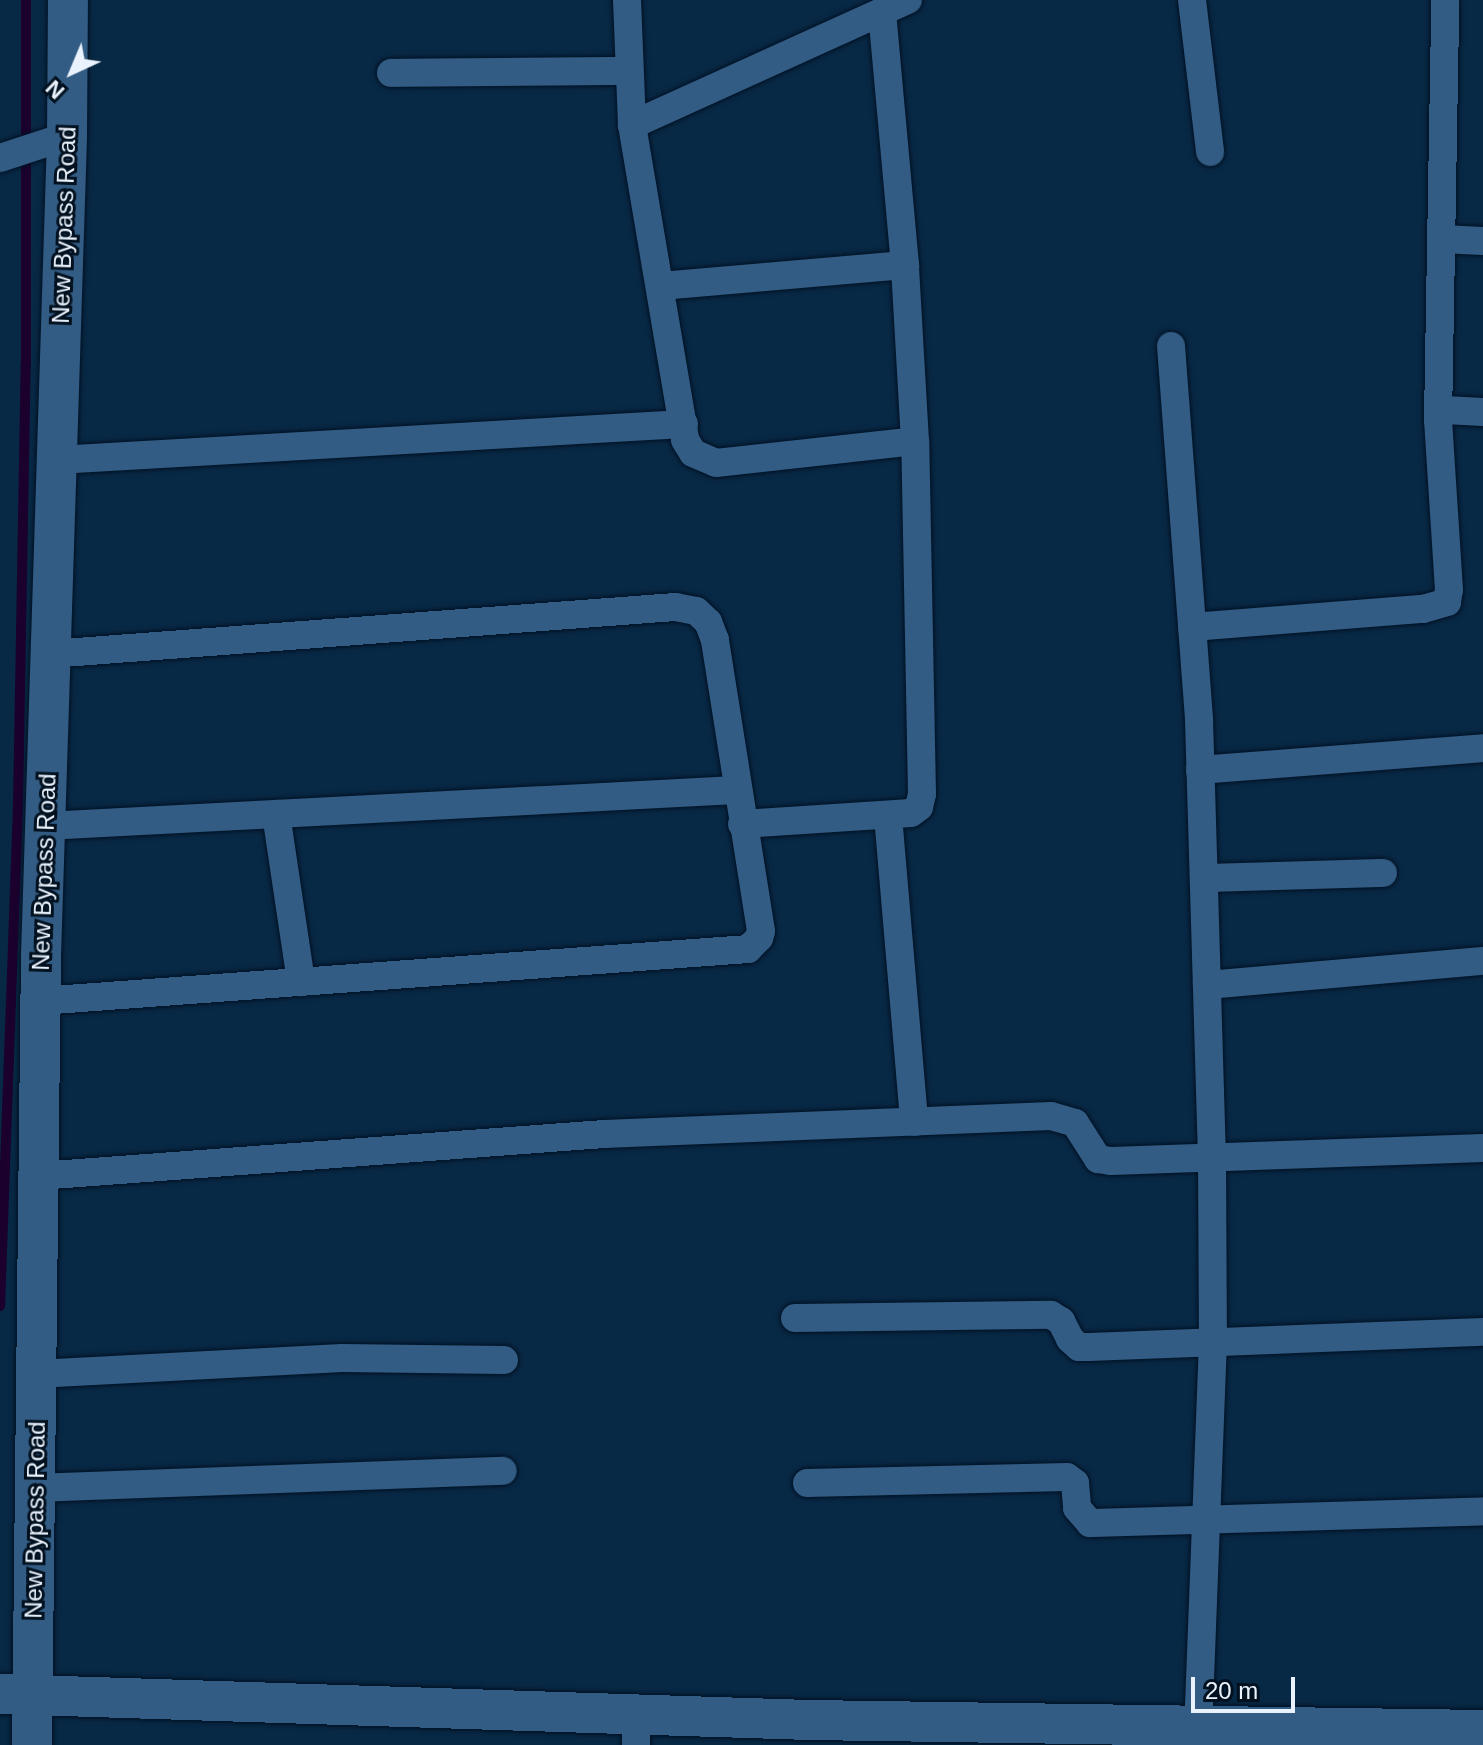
<!DOCTYPE html>
<html>
<head>
<meta charset="utf-8">
<style>
	body { margin:0 }
	#map { position:relative; width:1483px; height:1745px; overflow:hidden; background:#082945; font-family:Helvetica,sans-serif }
	div>[style] { position:absolute }
	[style*='--x'] { left:calc(var(--x)*1px); top:calc(var(--y)*1px); width:calc(var(--w)*1px); rotate:calc(var(--a)*1deg) }
	.stream>* { height:10px; margin:-5px; padding:0 5px; transform-origin:5px; border-radius:5px; background:#1b002e }
	.roads { filter:drop-shadow(0 0 2px #001124) drop-shadow(0 0 2px #001124) }
	.street>* { height:28px; margin:-14px; padding:0 14px; transform-origin:14px; border-radius:14px; background:#325c83 }
	.secondary>* { height:40px; margin:-20px; padding:0 20px; transform-origin:20px; border-radius:20px; background:#325c83 }
	span { translate:-50% -50%; white-space:nowrap; text-align:center; line-height:1.15; -webkit-text-stroke:6px #021120; paint-order:stroke }
	.street-label { font-size:24px; color:#eaf3fd }
	.north { position:absolute; left:32px; top:32px; width:80px; height:80px; -webkit-text-stroke:6px #021120; paint-order:stroke; rotate:224deg; font-size:22px; font-weight:700; line-height:32px; text-align:center; color:#eaf3fd }
	.north::after { content:''; display:block; margin:auto; width:28px; height:36px; background:#eaf3fd; clip-path:polygon(50% 0,100% 100%,50% 72%,0 100%) }
	.scale { position:absolute; left:1191px; top:1677px; width:104px; height:36px; box-sizing:border-box; border:4px solid #eaf3fd; border-top:0; padding-left:10px; font-size:24px; line-height:28px; white-space:nowrap; color:#eaf3fd; -webkit-text-stroke:6px #021120; paint-order:stroke }
</style>
</head>
<body>
<div id="map">
	<div class="stream">
		<i style="--x:0;--y:1306;--w:501;--a:-87.94"></i>
		<i style="--x:18;--y:805;--w:442;--a:-89"></i>
		<i style="--x:26;--y:363;--w:363;--a:-90"></i>
	</div>
	<div class="roads">
		<div class="street">
			<i style="--x:627;--y:0;--w:125;--a:87.7"></i>
			<i style="--x:632;--y:125;--w:319;--a:80.4"></i>
			<i style="--x:685;--y:440;--w:15;--a:58"></i>
			<i style="--x:693;--y:453;--w:25;--a:23"></i>
			<i style="--x:716;--y:463;--w:200;--a:-6.3"></i>
			<i style="--x:1192;--y:0;--w:153;--a:83.2"></i>
			<i style="--x:391;--y:73;--w:236;--a:-0.5"></i>
			<i style="--x:632;--y:125;--w:303;--a:-24.4"></i>
			<i style="--x:0;--y:158;--w:71;--a:-18.2"></i>
			<i style="--x:1442;--y:239;--w:41;--a:2.8"></i>
			<i style="--x:660;--y:286;--w:246;--a:-4.9"></i>
			<i style="--x:1171;--y:346;--w:375;--a:85.7"></i>
			<i style="--x:1199;--y:720;--w:438;--a:88.3"></i>
			<i style="--x:1212;--y:1158;--w:183;--a:89.7"></i>
			<i style="--x:1213;--y:1341;--w:384;--a:92.2"></i>
			<i style="--x:1438;--y:420;--w:420;--a:-89"></i>
			<i style="--x:57;--y:460;--w:628;--a:-3.29"></i>
			<i style="--x:1192;--y:627;--w:232;--a:-4.5"></i>
			<i style="--x:1423;--y:609;--w:25;--a:-16"></i>
			<i style="--x:1447;--y:602;--w:12;--a:-81"></i>
			<i style="--x:1449;--y:590;--w:170;--a:-93.7"></i>
			<i style="--x:1438;--y:420;--w:12;--a:-55"></i>
			<i style="--x:1445;--y:410;--w:38;--a:3"></i>
			<i style="--x:1200;--y:770;--w:284;--a:-4.4"></i>
			<i style="--x:276;--y:814;--w:170;--a:81.5"></i>
			<i style="--x:888;--y:816;--w:307;--a:85.1"></i>
			<i style="--x:742;--y:824;--w:169;--a:-3.7"></i>
			<i style="--x:911;--y:813;--w:10;--a:-37"></i>
			<i style="--x:919;--y:807;--w:13;--a:-77"></i>
			<i style="--x:922;--y:794;--w:353;--a:-91.1"></i>
			<i style="--x:915;--y:441;--w:176;--a:-93.3"></i>
			<i style="--x:905;--y:265;--w:254;--a:-95.2"></i>
			<i style="--x:45;--y:826;--w:692;--a:-2.98"></i>
			<i style="--x:1204;--y:878;--w:179;--a:-1.6"></i>
			<i style="--x:1207;--y:985;--w:277;--a:-5"></i>
			<i style="--x:40;--y:1001;--w:710;--a:-4.2"></i>
			<i style="--x:748;--y:949;--w:16;--a:-45"></i>
			<i style="--x:759;--y:938;--w:7;--a:-74"></i>
			<i style="--x:761;--y:931;--w:295;--a:-99"></i>
			<i style="--x:715;--y:640;--w:19;--a:-111"></i>
			<i style="--x:708;--y:622;--w:16;--a:-137"></i>
			<i style="--x:696;--y:611;--w:21;--a:-169"></i>
			<i style="--x:675;--y:607;--w:627;--a:175.7"></i>
			<i style="--x:39;--y:1176;--w:567;--a:-4.25"></i>
			<i style="--x:604;--y:1134;--w:447;--a:-2.3"></i>
			<i style="--x:1051;--y:1116;--w:25;--a:16"></i>
			<i style="--x:1075;--y:1123;--w:43;--a:57.4"></i>
			<i style="--x:1098;--y:1159;--w:13;--a:9"></i>
			<i style="--x:1111;--y:1161;--w:372;--a:-2"></i>
			<i style="--x:795;--y:1318;--w:256;--a:-0.7"></i>
			<i style="--x:1051;--y:1315;--w:12;--a:31"></i>
			<i style="--x:1061;--y:1321;--w:20;--a:63"></i>
			<i style="--x:1070;--y:1339;--w:12;--a:42"></i>
			<i style="--x:1079;--y:1347;--w:10;--a:0"></i>
			<i style="--x:1089;--y:1347;--w:394;--a:-2.2"></i>
			<i style="--x:36;--y:1374;--w:306;--a:-3"></i>
			<i style="--x:342;--y:1358;--w:162;--a:0.7"></i>
			<i style="--x:807;--y:1483;--w:260;--a:-1.3"></i>
			<i style="--x:1067;--y:1477;--w:10;--a:37"></i>
			<i style="--x:1075;--y:1483;--w:25;--a:85"></i>
			<i style="--x:1077;--y:1508;--w:20;--a:49"></i>
			<i style="--x:1090;--y:1523;--w:393;--a:-1.7"></i>
			<i style="--x:35;--y:1488;--w:468;--a:-2.1"></i>
			<i style="--x:636;--y:1714;--w:31;--a:90"></i>
		</div>
		<div class="secondary">
			<i style="--x:0;--y:1694;--w:809;--a:1.84"></i>
			<i style="--x:809;--y:1720;--w:674;--a:0.85"></i>
			<i style="--x:32;--y:1745;--w:789;--a:-89.35"></i>
			<i style="--x:41;--y:956;--w:820;--a:-88.18"></i>
			<i style="--x:67;--y:136;--w:136;--a:-89.6"></i>
		</div>
	</div>
	<div class="street-label">
		<span style="left:64px;top:225px;rotate:-88deg">New Bypass Road</span>
		<span style="left:44px;top:872px;rotate:-88deg">New Bypass Road</span>
		<span style="left:35px;top:1520px;rotate:-89deg">New Bypass Road</span>
	</div>
	<div class="north">N</div>
	<div class="scale">20 m</div>
</div>
</body>
</html>
